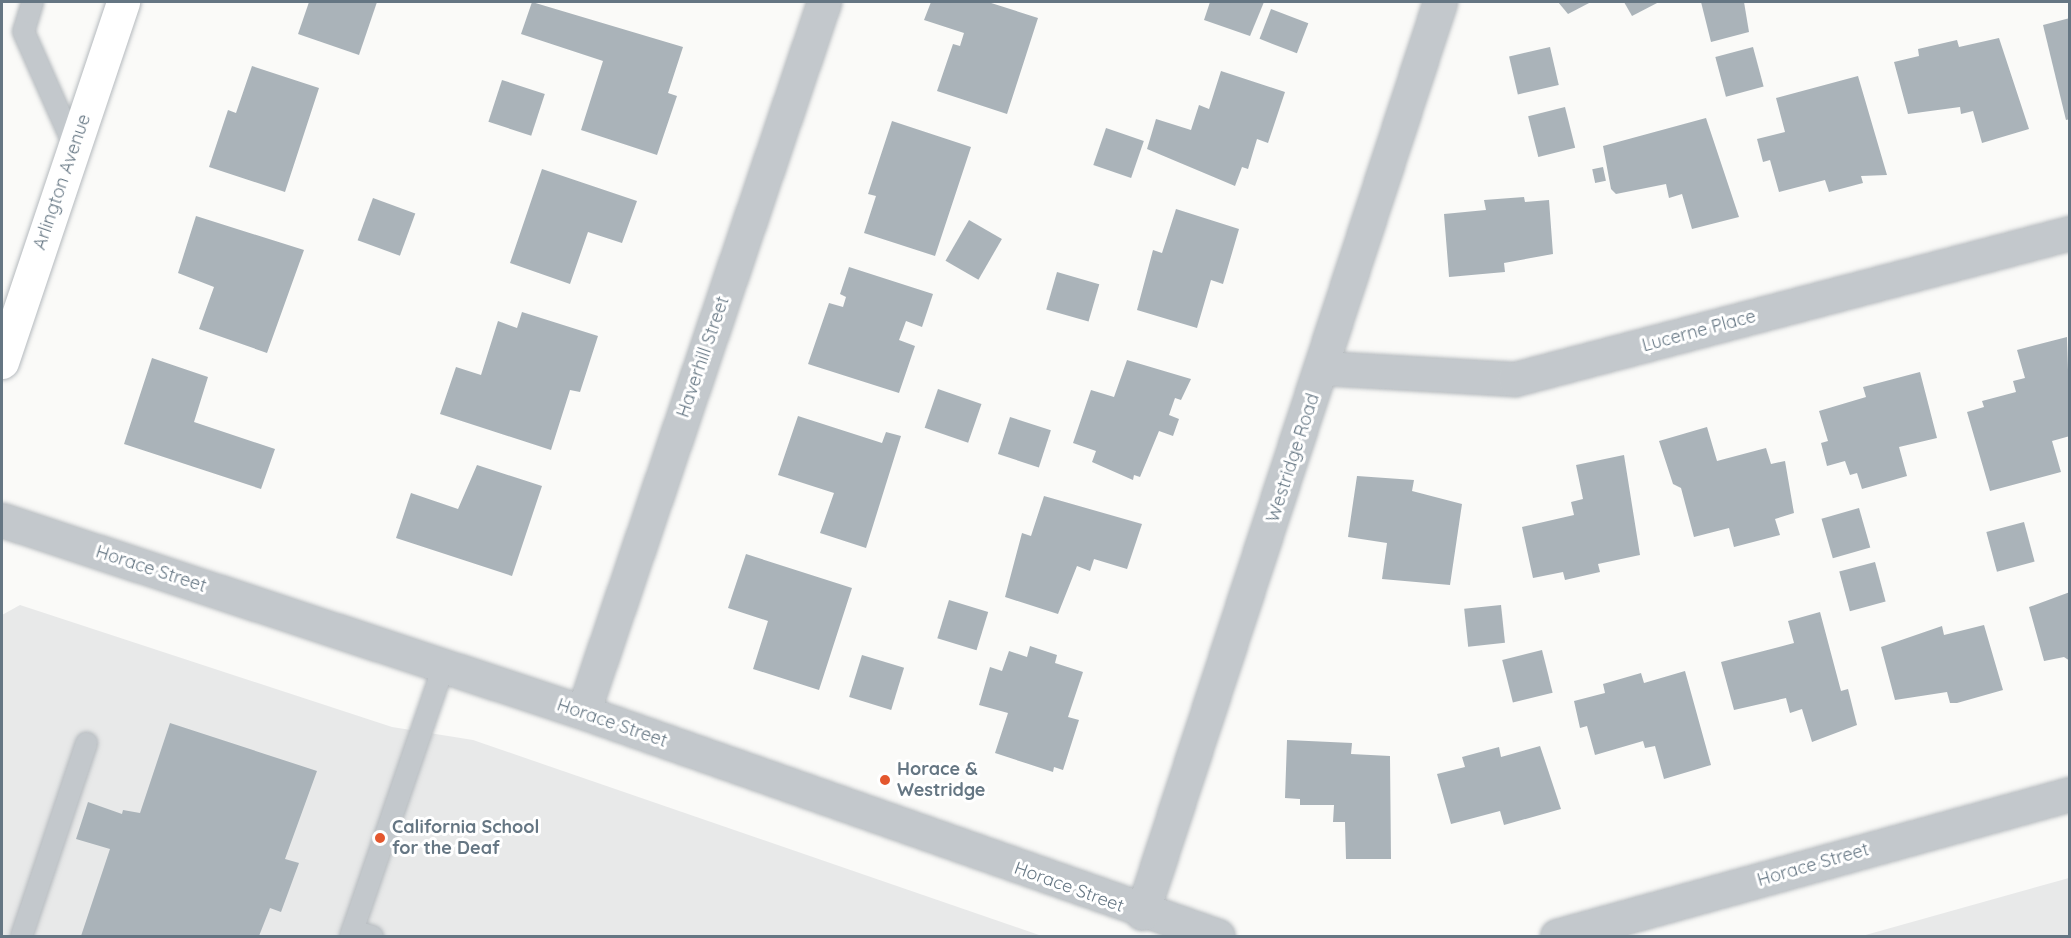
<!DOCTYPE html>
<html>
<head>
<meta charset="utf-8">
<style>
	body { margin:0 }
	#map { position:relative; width:2071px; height:938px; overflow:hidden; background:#fafaf8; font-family:Quicksand,sans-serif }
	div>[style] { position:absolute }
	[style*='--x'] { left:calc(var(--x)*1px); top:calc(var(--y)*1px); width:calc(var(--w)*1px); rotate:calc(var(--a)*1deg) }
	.built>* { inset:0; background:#e8e9e9 }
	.building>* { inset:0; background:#aab3b9; transform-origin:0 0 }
	.roads { filter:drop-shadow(0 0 2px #b5babe) drop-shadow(0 0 2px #b5babe) }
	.service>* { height:21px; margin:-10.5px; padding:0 10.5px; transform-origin:10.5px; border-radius:10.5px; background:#c3c8cc }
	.minor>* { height:33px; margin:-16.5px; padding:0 16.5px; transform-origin:16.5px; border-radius:16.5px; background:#c3c8cc }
	.primary>* { height:33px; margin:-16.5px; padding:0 16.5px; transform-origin:16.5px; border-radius:16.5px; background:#fff }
	.dots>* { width:16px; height:16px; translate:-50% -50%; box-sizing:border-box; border:3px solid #fff; border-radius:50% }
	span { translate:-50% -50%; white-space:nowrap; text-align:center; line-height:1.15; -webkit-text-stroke:6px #fff; paint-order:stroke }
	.street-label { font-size:18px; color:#657683 }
	.poi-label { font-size:18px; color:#657683; font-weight:700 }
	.left { translate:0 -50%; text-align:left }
	.frame { position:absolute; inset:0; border:3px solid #657683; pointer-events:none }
</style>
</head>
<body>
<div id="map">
	<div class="built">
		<i style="clip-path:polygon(20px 605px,392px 727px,473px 740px,1042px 936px,2px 936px,2px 615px)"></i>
		<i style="clip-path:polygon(2069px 878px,2069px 936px,1862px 936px)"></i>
	</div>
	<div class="building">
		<i style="clip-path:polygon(309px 2px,377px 2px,359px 55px,298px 34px)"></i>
		<i style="clip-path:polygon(532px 2px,683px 47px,668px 93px,677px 96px,657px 155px,581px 130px,603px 61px,521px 34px)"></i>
		<i style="clip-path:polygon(931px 2px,988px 2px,1038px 18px,1007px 114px,937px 91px,953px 44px,960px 46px,964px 33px,924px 20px)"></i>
		<i style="clip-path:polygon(1210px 2px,1264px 2px,1250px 36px,1204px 20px)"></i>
		<i style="clip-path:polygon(1558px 2px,1591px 2px,1568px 14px)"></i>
		<i style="clip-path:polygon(1624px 2px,1659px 2px,1632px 16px)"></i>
		<i style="clip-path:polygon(1701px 2px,1744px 2px,1749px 32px,1711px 42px)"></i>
		<i style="left:1271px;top:9px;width:40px;height:32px;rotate:21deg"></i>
		<i style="clip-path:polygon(2070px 18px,2070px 119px,2066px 120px,2043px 25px)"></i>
		<i style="clip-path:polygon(1999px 38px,2029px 129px,1982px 143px,1973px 111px,1961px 114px,1960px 107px,1908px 114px,1894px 62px,1919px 56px,1918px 49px,1957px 40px,1959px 47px)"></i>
		<i style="left:1550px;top:47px;width:39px;height:42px;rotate:77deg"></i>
		<i style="left:1753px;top:47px;width:41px;height:39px;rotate:75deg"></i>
		<i style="clip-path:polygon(252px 66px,319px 88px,285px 192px,209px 167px,228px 110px,236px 113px)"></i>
		<i style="clip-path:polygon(1221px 71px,1285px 92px,1268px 143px,1257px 139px,1248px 169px,1242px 167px,1235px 186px,1147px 149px,1156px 119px,1191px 130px,1199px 105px,1209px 109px)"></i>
		<i style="clip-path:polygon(1858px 76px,1887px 175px,1861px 176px,1863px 183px,1829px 192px,1825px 180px,1779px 192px,1770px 160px,1763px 162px,1757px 139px,1785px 132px,1776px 98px)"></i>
		<i style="left:502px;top:80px;width:45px;height:44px;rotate:18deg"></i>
		<i style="left:1565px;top:107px;width:42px;height:38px;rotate:76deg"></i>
		<i style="clip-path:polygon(1706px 118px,1739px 217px,1692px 229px,1682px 194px,1669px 198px,1666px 184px,1616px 194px,1611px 189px,1603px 146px)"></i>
		<i style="clip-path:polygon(892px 121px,971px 147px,935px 256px,864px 233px,876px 196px,868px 194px)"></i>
		<i style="left:1106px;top:128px;width:40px;height:39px;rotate:19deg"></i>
		<i style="left:1603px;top:167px;width:14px;height:11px;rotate:78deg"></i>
		<i style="clip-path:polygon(542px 169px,637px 201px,622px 243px,588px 232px,570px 284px,510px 263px)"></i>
		<i style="clip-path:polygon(1524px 197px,1525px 202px,1549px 200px,1553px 254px,1504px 263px,1505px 272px,1449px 277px,1444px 214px,1486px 210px,1484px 200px)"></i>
		<i style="left:373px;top:198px;width:45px;height:45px;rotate:20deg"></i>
		<i style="clip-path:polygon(1176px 209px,1239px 229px,1223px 284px,1211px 280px,1197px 328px,1137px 310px,1153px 250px,1162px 253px)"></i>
		<i style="clip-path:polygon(196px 216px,304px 250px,267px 353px,199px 329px,214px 287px,178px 273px)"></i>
		<i style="left:969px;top:220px;width:38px;height:47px;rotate:30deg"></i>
		<i style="clip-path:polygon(849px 267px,933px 294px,922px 327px,906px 321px,899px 340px,915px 346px,899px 393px,808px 364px,829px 303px,843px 307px,846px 297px,840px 294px)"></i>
		<i style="left:1057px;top:272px;width:44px;height:39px;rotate:16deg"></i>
		<i style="clip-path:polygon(522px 312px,598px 336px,580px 392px,570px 390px,551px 450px,440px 414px,456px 367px,481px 375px,498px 321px,517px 328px)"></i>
		<i style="clip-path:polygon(2067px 337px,2070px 436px,2052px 441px,2061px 472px,1990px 491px,1967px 412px,1984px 407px,1982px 401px,2016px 392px,2013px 381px,2025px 378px,2017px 350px)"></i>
		<i style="clip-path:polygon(152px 358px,208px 377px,194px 422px,275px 449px,261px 489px,124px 444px)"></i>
		<i style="clip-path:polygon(1127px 360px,1191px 379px,1181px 400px,1175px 398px,1169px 415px,1179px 419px,1173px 436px,1159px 431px,1140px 477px,1134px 475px,1133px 480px,1092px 462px,1096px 451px,1073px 443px,1091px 390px,1114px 397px)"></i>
		<i style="clip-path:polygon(1920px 372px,1937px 438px,1899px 447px,1907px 476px,1862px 489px,1857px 473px,1850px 475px,1845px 461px,1827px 466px,1821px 443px,1828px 441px,1819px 411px,1866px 397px,1863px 387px)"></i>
		<i style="left:938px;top:389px;width:46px;height:41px;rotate:19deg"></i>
		<i style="clip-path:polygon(798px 416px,882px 443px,886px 432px,901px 436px,866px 548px,820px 533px,834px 493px,778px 475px)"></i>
		<i style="left:1010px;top:417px;width:43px;height:39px;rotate:18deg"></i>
		<i style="clip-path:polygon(1707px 427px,1717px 461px,1766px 448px,1771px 464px,1785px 461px,1794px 513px,1775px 519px,1780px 535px,1734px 547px,1729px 528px,1694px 537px,1681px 488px,1673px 484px,1659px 441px)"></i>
		<i style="clip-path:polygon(1624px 455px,1640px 555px,1598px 564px,1600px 572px,1565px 580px,1563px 572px,1533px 578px,1522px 527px,1574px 515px,1571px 502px,1583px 499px,1576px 465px)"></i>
		<i style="clip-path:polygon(477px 465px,542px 486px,512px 576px,396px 538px,411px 493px,458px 509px)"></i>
		<i style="clip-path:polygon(1357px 476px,1414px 480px,1412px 491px,1462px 504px,1450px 585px,1382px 579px,1387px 543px,1348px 537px)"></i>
		<i style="clip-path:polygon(1044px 496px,1142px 524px,1127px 569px,1094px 559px,1090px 571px,1077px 566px,1058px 614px,1005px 597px,1022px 533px,1031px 536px)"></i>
		<i style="left:1859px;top:508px;width:41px;height:39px;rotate:74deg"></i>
		<i style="left:2024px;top:522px;width:41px;height:39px;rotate:75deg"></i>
		<i style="clip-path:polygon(746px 554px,852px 588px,819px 690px,753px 669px,768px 621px,728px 608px)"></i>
		<i style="left:1875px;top:562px;width:41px;height:37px;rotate:75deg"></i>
		<i style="clip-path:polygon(2070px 592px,2070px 661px,2064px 657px,2044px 661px,2029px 607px)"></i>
		<i style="left:949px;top:600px;width:41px;height:40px;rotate:17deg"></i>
		<i style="left:1501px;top:605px;width:38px;height:37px;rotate:84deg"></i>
		<i style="clip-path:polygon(1820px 612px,1841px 691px,1848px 689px,1857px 725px,1812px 742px,1802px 709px,1790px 713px,1786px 698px,1734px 710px,1721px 662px,1794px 643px,1788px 621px)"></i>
		<i style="clip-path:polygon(1984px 625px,2003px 690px,1957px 703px,1950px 703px,1947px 692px,1895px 700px,1881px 647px,1942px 626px,1944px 635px)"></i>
		<i style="clip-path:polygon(1030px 646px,1057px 655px,1055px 663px,1083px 672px,1068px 717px,1079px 720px,1063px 770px,1054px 767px,1053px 772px,995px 753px,1008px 713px,979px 705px,990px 667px,1002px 671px,1009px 651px,1027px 657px)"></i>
		<i style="left:1542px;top:650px;width:44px;height:41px;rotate:76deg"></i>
		<i style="left:862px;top:655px;width:44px;height:44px;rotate:17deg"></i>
		<i style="clip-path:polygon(1685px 671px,1711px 765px,1664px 779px,1655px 746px,1645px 748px,1643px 741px,1595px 755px,1587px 726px,1580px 728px,1574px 701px,1605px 693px,1603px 684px,1641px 673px,1644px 683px)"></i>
		<i style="clip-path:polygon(170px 723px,317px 771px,285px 859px,299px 863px,281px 912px,270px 908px,259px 936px,81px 936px,110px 849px,76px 839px,88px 802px,122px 814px,123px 810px,140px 813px)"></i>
		<i style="clip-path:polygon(1287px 740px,1352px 743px,1351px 754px,1390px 756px,1391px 859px,1346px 859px,1345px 822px,1333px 822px,1334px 805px,1300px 805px,1300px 799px,1285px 798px)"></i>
		<i style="clip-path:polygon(1540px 746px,1561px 809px,1504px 825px,1500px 811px,1451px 824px,1437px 774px,1465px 767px,1462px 757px,1499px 747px,1501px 757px)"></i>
	</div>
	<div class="roads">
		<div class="service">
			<i style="--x:32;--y:2;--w:30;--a:107"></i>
			<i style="--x:23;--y:31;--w:126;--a:66.1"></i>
			<i style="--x:352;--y:930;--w:21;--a:17"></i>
			<i style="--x:21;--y:936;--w:204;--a:-71.4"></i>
			<i style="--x:350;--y:936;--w:286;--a:-71"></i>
		</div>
		<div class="minor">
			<i style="--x:1323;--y:368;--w:192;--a:3.3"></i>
			<i style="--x:1515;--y:379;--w:574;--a:-14.74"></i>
			<i style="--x:2;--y:520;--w:612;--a:18.29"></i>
			<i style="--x:583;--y:712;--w:673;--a:19.43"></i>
			<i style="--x:583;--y:712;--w:750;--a:-71.25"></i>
			<i style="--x:1142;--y:913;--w:959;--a:-71.89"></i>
			<i style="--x:1557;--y:936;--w:532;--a:-15.47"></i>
		</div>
		<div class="primary">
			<i style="--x:2;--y:362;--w:380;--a:-71.4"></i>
		</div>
	</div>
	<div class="dots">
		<i style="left:885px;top:780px;background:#e4572e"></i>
		<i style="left:380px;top:838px;background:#e4572e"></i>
	</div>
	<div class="street-label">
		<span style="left:62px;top:182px;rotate:-71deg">Arlington Avenue</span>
		<span style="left:1699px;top:331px;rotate:-15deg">Lucerne Place</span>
		<span style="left:703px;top:357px;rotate:-71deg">Haverhill Street</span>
		<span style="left:1293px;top:458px;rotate:-72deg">Westridge Road</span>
		<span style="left:151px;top:569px;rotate:18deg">Horace Street</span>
		<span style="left:612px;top:723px;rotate:19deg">Horace Street</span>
		<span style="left:1813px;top:865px;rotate:-16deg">Horace Street</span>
		<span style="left:1069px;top:887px;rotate:20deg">Horace Street</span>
	</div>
	<div class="poi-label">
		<span class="left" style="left:897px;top:780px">Horace &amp;<br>Westridge</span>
		<span class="left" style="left:392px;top:838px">California School<br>for the Deaf</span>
	</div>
	<div class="frame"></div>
</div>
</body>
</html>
